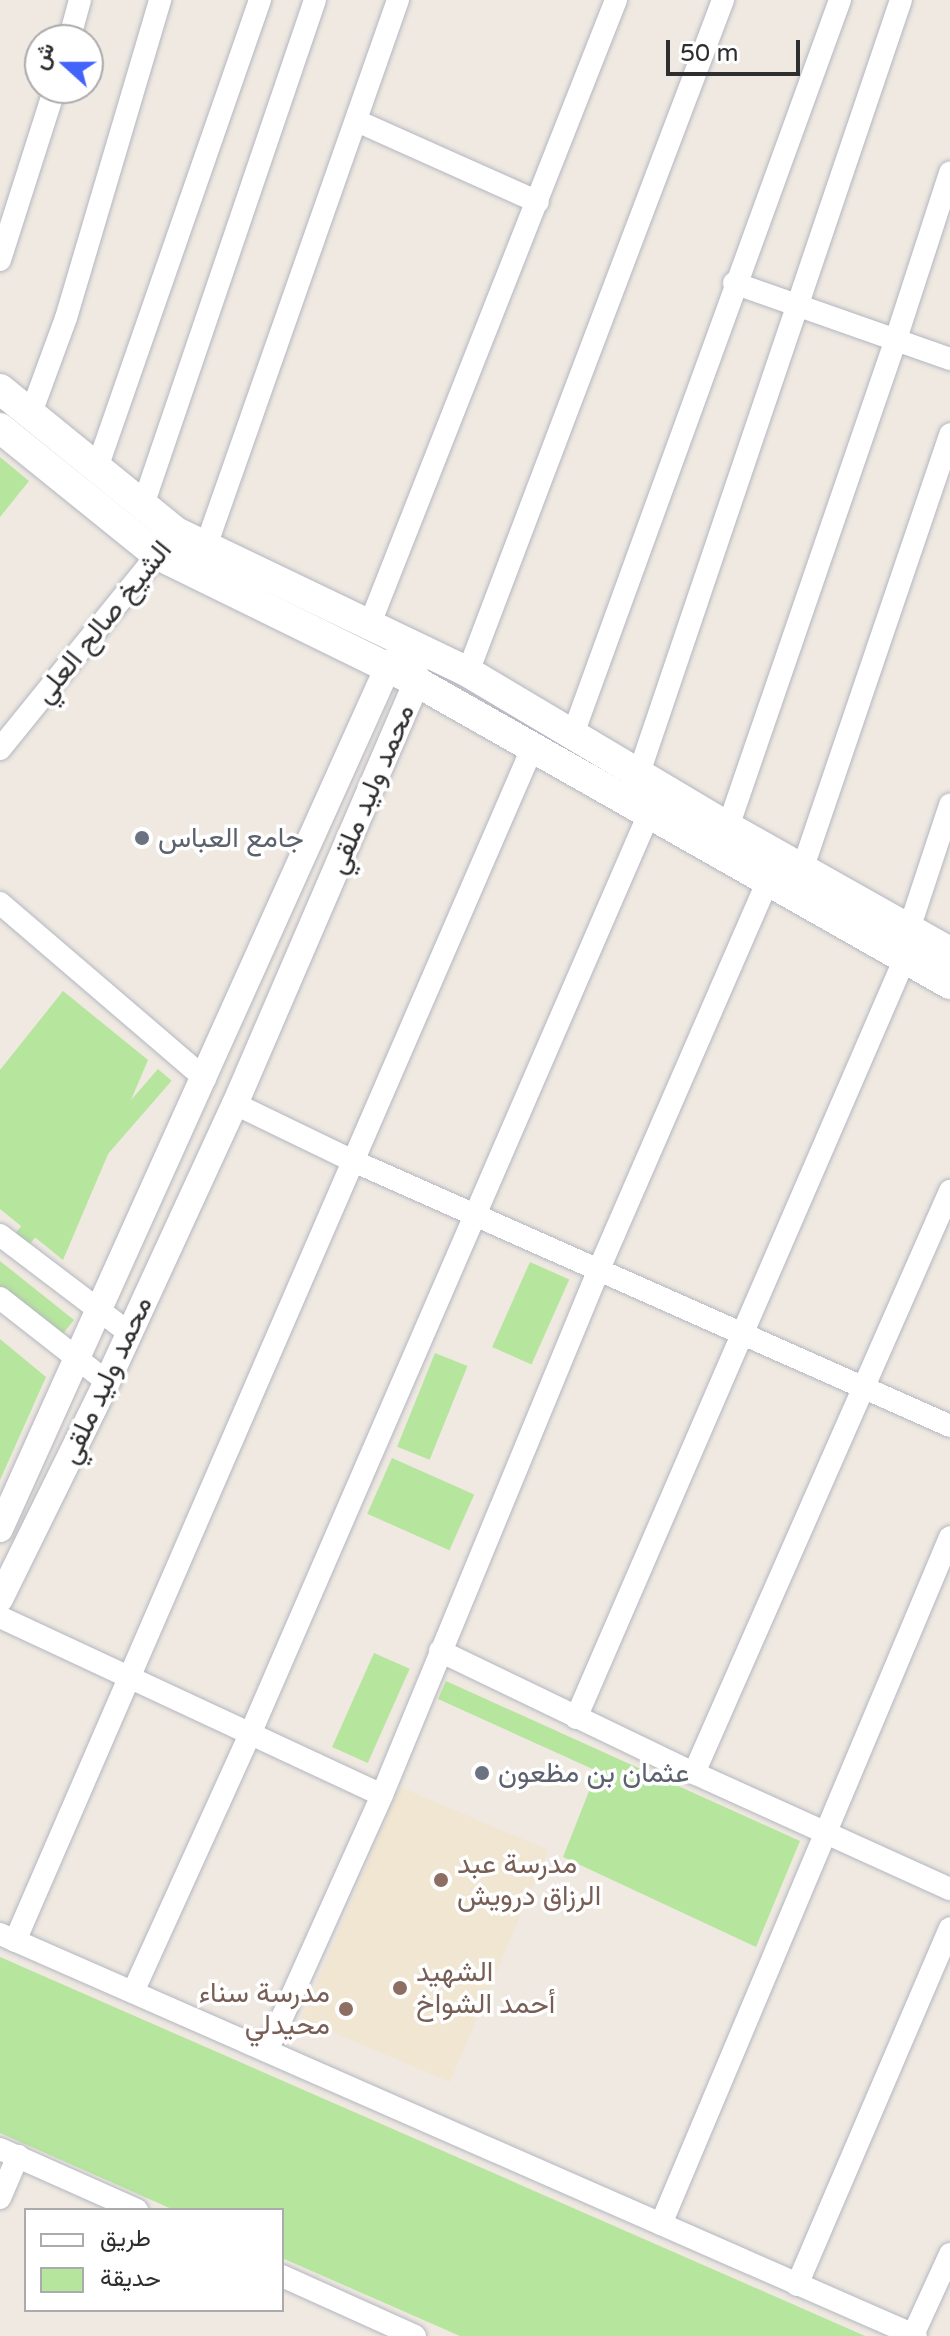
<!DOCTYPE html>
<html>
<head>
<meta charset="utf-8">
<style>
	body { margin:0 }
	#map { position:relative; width:950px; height:2336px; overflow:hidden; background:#efe9e1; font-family:"Varela Round",Vazirmatn,sans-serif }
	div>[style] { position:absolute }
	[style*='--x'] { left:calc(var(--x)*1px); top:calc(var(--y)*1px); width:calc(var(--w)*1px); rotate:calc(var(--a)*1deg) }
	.education>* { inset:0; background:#f0e6d1; transform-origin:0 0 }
	.green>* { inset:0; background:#b6e59e; transform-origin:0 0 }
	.roads { filter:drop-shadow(0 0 2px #b4b7c1) drop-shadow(0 0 2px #b4b7c1) }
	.minor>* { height:22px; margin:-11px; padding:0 11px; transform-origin:11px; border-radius:11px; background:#fff }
	.tertiary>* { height:26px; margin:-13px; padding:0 13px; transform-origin:13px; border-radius:13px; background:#fff }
	.secondary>* { height:30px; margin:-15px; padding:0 15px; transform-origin:15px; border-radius:15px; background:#fff }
	.dots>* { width:22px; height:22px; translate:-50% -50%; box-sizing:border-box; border:4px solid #fff; border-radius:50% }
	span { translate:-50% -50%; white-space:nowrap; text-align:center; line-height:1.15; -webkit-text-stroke:7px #fff; paint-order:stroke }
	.street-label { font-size:28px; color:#2e2e2e }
	.worship-label { font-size:28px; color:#5b616d }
	.left { translate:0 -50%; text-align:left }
	.education-label { font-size:28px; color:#785e54 }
	.right { translate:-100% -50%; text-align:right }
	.legend { position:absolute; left:24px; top:2208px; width:260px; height:104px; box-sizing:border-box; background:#fff; border:2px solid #ababab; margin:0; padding:10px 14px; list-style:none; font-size:24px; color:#2e2e2e }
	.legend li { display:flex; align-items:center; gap:16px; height:40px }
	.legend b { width:40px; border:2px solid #ababab }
	.north { position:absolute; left:24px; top:24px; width:80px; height:80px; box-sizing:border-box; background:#fff; border:2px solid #ababab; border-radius:50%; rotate:291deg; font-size:22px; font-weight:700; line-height:32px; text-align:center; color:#2e2e2e }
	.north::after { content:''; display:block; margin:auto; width:28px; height:36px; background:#4264fb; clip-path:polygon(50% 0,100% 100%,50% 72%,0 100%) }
	.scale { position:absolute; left:666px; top:40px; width:134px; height:36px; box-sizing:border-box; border:4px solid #2e2e2e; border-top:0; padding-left:10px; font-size:24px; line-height:28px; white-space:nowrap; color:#2e2e2e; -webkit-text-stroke:6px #fff; paint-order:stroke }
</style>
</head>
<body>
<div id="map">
	<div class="education">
		<i style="left:400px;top:1787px;width:161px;height:252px;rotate:23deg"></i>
	</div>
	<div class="green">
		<i style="clip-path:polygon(0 457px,29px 481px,0 517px)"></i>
		<i style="clip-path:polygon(63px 991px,148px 1060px,63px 1260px,0 1209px,0 1070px)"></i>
		<i style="left:158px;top:1069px;width:18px;height:220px;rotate:41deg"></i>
		<i style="clip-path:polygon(0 1261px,74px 1320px,61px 1336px,0 1288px)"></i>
		<i style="left:530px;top:1262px;width:43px;height:93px;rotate:24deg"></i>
		<i style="clip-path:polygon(0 1339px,46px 1377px,0 1480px)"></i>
		<i style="left:435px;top:1353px;width:35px;height:101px;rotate:22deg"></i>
		<i style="left:392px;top:1458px;width:90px;height:61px;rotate:24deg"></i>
		<i style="left:374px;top:1653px;width:39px;height:103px;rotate:24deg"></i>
		<i style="clip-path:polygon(446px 1681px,800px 1841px,756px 1947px,563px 1857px,597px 1771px,438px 1699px)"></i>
		<i style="clip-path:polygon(0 1957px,790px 2303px,865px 2336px,460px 2336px,282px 2258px,282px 2210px,174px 2210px,0 2133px)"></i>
	</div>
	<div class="roads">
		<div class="minor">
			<i style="--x:69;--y:40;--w:41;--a:-74.6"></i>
			<i style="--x:357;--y:121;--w:198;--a:24.1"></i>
			<i style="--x:0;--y:260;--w:181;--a:-72.3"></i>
			<i style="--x:734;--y:283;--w:229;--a:19.4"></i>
			<i style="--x:31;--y:413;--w:101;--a:-69.8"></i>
			<i style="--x:66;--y:318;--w:332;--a:-73.5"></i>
			<i style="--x:97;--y:468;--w:496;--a:-70.8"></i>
			<i style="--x:143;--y:505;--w:533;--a:-71.19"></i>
			<i style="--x:206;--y:546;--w:579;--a:-70.63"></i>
			<i style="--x:369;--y:626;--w:673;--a:-68.47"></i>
			<i style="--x:468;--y:672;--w:719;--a:-69.22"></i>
			<i style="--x:573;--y:734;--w:781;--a:-70.01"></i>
			<i style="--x:0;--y:749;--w:262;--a:-51"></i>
			<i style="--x:639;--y:773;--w:816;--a:-71.28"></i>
			<i style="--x:728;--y:827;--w:516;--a:-71"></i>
			<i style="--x:896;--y:339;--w:175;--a:-72"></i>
			<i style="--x:803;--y:867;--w:457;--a:-71.2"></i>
			<i style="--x:0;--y:903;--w:270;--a:40.6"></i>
			<i style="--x:909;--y:929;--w:131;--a:-71.7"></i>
			<i style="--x:235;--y:1104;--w:129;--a:25.8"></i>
			<i style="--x:351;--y:1160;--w:655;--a:23.94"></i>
			<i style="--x:0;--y:1235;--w:161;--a:37.2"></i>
			<i style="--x:0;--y:1298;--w:136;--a:38.1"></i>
			<i style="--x:0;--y:1617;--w:421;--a:25"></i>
			<i style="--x:440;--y:1651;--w:282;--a:25.7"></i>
			<i style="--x:694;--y:1773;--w:281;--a:24.4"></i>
			<i style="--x:576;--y:1718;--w:828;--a:-66.59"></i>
			<i style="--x:694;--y:1773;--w:636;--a:-66.26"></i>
			<i style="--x:0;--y:1934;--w:1000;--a:23.69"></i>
			<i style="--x:15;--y:1941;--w:1302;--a:-66.56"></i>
			<i style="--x:133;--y:1992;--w:286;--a:-65.6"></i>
			<i style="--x:251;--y:1732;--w:998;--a:-66.57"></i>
			<i style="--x:267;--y:2051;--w:281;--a:-65.8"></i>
			<i style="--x:382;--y:1795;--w:569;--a:-67.58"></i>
			<i style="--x:599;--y:1269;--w:423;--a:-66.5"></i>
			<i style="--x:0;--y:2149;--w:150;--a:24"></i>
			<i style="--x:0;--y:2198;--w:46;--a:-66.8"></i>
			<i style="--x:661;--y:2224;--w:745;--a:-67.18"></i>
			<i style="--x:282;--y:2276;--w:146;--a:24.3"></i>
			<i style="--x:797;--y:2285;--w:388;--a:-66.8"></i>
			<i style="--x:913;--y:2335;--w:89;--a:-65.4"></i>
		</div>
		<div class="tertiary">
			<i style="--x:0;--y:1529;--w:945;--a:-65.77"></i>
			<i style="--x:388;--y:667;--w:19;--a:-47"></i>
			<i style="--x:0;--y:1599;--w:242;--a:-63.8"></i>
			<i style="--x:107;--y:1382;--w:306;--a:-65.3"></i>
			<i style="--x:235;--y:1104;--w:460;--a:-66.7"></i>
			<i style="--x:417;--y:682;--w:39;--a:-102"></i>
		</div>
		<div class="secondary">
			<i style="--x:0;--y:389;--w:227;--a:39.1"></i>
			<i style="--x:176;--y:532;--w:324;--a:25.6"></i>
			<i style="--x:468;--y:672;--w:303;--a:30.8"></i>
			<i style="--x:728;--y:827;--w:255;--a:29.4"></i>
			<i style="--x:0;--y:428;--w:201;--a:38.9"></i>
			<i style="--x:156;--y:554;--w:291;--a:26.1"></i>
			<i style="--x:417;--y:682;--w:613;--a:29.54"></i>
		</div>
	</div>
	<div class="dots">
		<i style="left:142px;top:838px;background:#6b7280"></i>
		<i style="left:482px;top:1773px;background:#6b7280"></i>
		<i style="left:441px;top:1880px;background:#8d6e63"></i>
		<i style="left:400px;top:1988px;background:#8d6e63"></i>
		<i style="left:346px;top:2009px;background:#8d6e63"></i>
	</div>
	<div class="street-label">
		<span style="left:103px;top:622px;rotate:-51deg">الشيخ صالح العلي</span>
		<span style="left:371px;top:789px;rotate:-67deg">محمد وليد ملقي</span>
		<span style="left:106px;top:1380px;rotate:-65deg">محمد وليد ملقي</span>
	</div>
	<div class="worship-label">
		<span class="left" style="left:158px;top:838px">جامع العباس</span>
		<span class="left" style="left:498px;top:1773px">عثمان بن مظعون</span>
	</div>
	<div class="education-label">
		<span class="left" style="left:457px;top:1880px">مدرسة عبد<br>الرزاق درويش</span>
		<span class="left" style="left:416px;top:1988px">الشهيد<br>أحمد الشواخ</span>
		<span class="right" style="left:330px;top:2009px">مدرسة سناء<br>محيدلي</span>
	</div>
	<ul class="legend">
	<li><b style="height:10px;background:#fff"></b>طريق</li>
	<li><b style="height:22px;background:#b6e59e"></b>حديقة</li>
	</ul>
	<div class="north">ش</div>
	<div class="scale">50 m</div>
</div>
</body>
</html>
